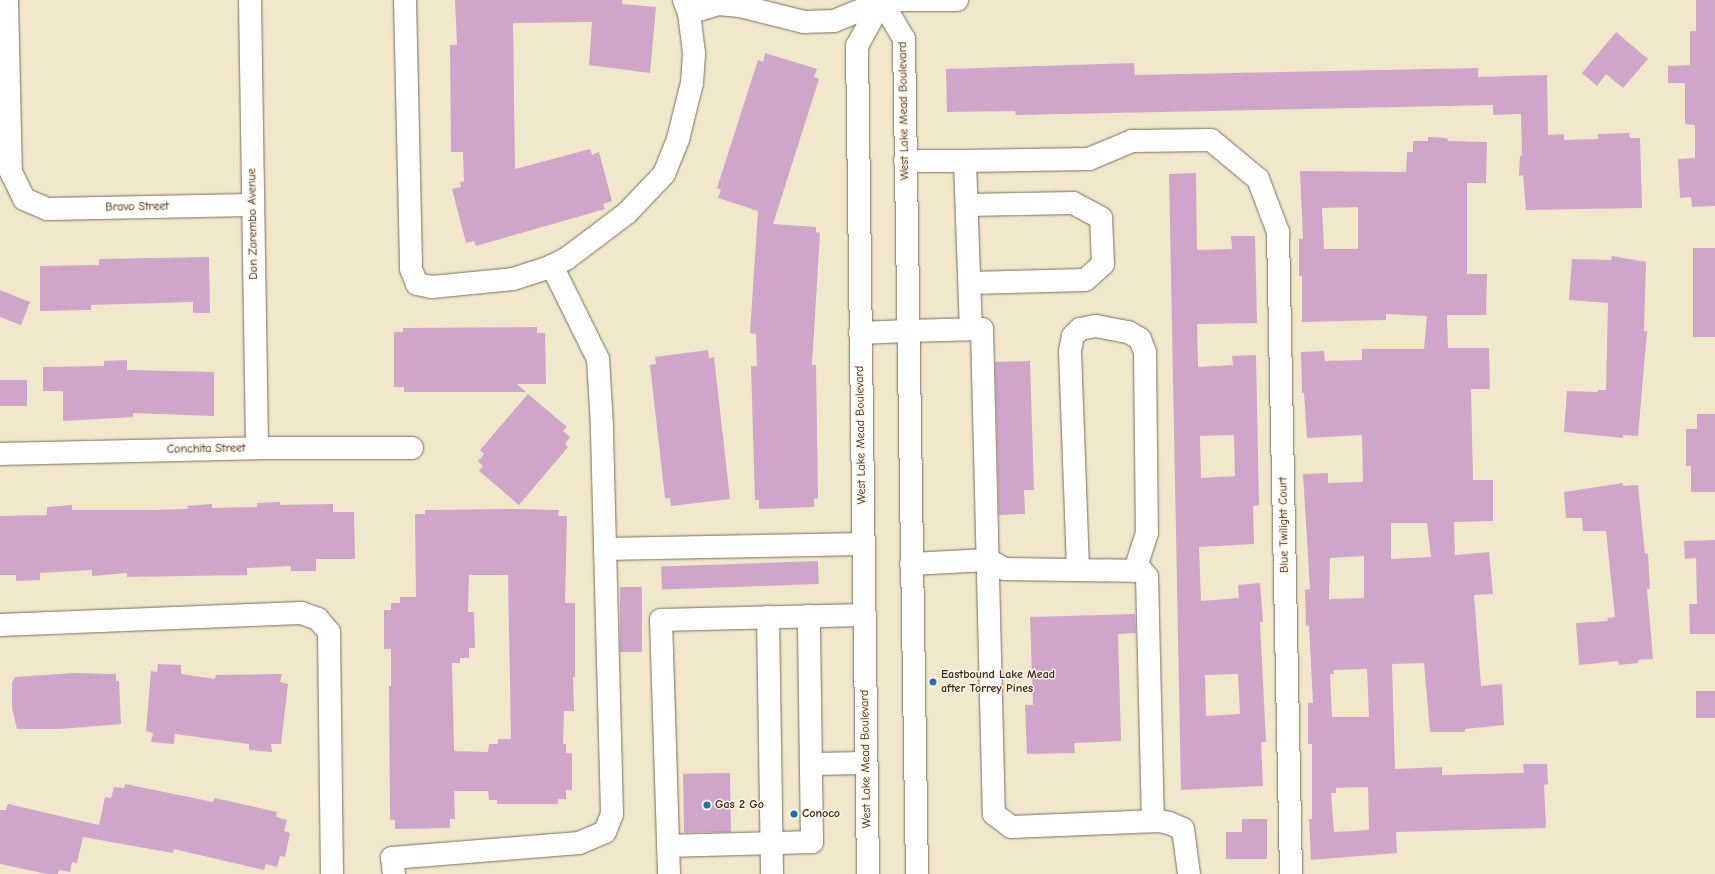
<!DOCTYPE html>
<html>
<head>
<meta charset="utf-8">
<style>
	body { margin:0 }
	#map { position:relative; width:1715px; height:874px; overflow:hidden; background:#f1e8cc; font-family:"Comic Neue",sans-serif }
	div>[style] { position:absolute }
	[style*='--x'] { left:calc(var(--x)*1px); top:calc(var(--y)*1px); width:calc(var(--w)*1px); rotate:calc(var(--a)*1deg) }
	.building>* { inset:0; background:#cfa6c9; transform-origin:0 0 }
	.roads { filter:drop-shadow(0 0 1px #7b6c5b) drop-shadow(0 0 1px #7b6c5b) }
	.minor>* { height:22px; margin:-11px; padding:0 11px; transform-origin:11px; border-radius:11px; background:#fff }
	.major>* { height:22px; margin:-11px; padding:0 11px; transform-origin:11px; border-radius:11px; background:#fff }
	.dots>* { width:11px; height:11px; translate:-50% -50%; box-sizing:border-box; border:2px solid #fcf5e5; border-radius:50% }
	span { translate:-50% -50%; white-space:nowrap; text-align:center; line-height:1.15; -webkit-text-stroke:3px #fcf5e5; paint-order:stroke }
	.street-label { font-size:12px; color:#3b2a1e }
	.poi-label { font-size:12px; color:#3b2a1e; font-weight:700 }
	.left { translate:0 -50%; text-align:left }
</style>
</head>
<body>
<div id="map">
	<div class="building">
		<i style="clip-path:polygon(455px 0,622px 0,622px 4px,656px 7px,650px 73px,589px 65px,592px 22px,513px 23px,515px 169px,590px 149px,592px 155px,599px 152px,612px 201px,603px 204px,605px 209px,476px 246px,474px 241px,466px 243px,452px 189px,461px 187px,460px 182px,464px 181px,463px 152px,451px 152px,450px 45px,457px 45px)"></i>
		<i style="clip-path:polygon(1696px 0,1715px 0,1715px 206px,1692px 207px,1691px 197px,1680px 198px,1678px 159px,1695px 158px,1695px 125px,1685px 124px,1685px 83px,1668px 83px,1668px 66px,1690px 65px,1690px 31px,1696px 31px)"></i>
		<i style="clip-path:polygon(1616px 32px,1648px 59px,1623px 88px,1606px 74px,1597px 86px,1582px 73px)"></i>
		<i style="clip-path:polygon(765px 53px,817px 69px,814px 77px,819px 79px,773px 224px,816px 227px,816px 232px,820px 233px,812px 365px,816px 365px,818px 498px,814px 499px,814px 507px,759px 509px,759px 500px,755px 500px,751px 366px,757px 366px,756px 334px,750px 333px,758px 211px,718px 198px,721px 190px,717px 188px,758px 60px,763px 62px)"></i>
		<i style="clip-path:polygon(1134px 63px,1135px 75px,1478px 68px,1478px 77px,1547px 75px,1548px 135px,1564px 134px,1564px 140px,1598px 139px,1598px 134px,1629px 133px,1630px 138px,1640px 138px,1642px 208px,1526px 210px,1523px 175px,1519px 176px,1520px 156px,1522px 156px,1521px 114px,1493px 115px,1493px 105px,1016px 115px,1015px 111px,947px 112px,946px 69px)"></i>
		<i style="clip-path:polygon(evenodd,1428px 137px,1447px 138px,1448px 141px,1487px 142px,1486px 183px,1467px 183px,1467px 274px,1487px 274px,1486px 315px,1447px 315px,1448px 348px,1489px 348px,1490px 389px,1471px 389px,1473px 480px,1493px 480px,1493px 521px,1454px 522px,1455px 555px,1489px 552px,1493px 594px,1474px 595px,1481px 686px,1502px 684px,1504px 725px,1465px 729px,1465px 732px,1430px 732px,1424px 663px,1392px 664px,1395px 769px,1442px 767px,1442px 775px,1524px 773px,1523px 764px,1547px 764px,1548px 784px,1544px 785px,1546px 828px,1396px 832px,1397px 853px,1311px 860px,1309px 819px,1312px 819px,1312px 744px,1308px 744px,1308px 703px,1313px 703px,1309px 626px,1306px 626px,1305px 590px,1310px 589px,1303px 474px,1328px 473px,1328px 483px,1363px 482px,1362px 435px,1307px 438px,1304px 393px,1302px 393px,1301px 352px,1324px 351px,1325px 361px,1362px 360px,1362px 349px,1424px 349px,1427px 316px,1386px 314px,1386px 320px,1302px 322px,1302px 276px,1299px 276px,1299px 239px,1303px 239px,1300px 171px,1406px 172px,1407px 152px,1413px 152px,1413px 141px,1428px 141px,1428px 137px,1358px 207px,1358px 249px,1324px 249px,1322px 208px,1358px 207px,1428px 137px,1391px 523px,1427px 523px,1431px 557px,1391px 559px,1391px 523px,1428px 137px,1364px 556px,1364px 598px,1329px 599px,1330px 558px,1364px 556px,1428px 137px,1367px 669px,1369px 717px,1332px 717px,1330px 674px,1334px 674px,1333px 670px,1367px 669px,1428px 137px,1368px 787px,1369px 830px,1334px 832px,1331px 793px,1336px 793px,1336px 788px,1368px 787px)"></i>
		<i style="clip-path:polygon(evenodd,1196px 173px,1197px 250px,1232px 249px,1231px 236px,1255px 236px,1257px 323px,1197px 324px,1198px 367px,1233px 365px,1232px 356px,1256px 355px,1259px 505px,1253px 506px,1254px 544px,1199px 547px,1201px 601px,1239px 598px,1238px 585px,1260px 583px,1263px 622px,1260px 622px,1266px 742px,1261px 742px,1263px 786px,1181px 790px,1169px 174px,1196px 173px,1234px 435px,1235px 476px,1201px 478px,1200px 436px,1234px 435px,1196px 173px,1238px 674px,1240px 714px,1206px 716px,1205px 675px,1238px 674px)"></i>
		<i style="left:1715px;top:248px;width:89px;height:22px;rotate:90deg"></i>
		<i style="clip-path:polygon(1612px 256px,1646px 262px,1644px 331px,1647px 331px,1638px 436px,1623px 435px,1623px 438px,1564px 432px,1567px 391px,1598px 392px,1598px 390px,1606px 390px,1608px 303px,1569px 300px,1572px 259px,1611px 260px)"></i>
		<i style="clip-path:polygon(209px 257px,210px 313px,193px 313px,193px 302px,91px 305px,91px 310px,40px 311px,40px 266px,99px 265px,99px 259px)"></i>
		<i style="clip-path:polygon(0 290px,30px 302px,21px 325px,0 317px)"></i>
		<i style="clip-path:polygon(537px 327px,537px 333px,545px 333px,546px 384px,517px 384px,526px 392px,404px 392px,404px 387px,394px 387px,394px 332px,403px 332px,403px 328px)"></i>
		<i style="clip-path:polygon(708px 350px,709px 358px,714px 357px,730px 499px,671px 506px,670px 498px,665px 498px,650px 365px,656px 364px,655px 357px)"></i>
		<i style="clip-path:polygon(127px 360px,127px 370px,214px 372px,214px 416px,133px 413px,133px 417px,63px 421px,63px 391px,43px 391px,43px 367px,104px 366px,104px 361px)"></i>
		<i style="clip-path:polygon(1030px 361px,1034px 490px,1024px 490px,1025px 514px,999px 515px,995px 362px)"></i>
		<i style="left:0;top:380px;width:27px;height:26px"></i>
		<i style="clip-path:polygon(528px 394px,567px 427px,563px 431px,570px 437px,565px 444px,568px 447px,519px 505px,479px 471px,483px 466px,478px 461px,484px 454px,480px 450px)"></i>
		<i style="clip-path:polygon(1697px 414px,1715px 414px,1715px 492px,1691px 492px,1691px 466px,1686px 466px,1686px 429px,1697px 429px)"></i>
		<i style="clip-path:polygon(1623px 483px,1623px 486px,1638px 485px,1645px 554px,1648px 553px,1650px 589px,1647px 589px,1653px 659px,1638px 660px,1638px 663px,1619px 665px,1618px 661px,1579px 665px,1576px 623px,1608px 621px,1607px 618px,1615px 617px,1606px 531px,1583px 531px,1582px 518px,1566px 518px,1564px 492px)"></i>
		<i style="clip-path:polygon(280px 502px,280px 505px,333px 504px,333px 512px,354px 512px,355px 559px,316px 559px,316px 571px,291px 571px,291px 566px,247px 568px,247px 575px,127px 577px,127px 573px,92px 576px,92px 570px,40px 573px,40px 580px,16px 581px,16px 575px,0 575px,0 516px,47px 515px,47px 507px,72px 505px,72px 510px,151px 510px,188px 509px,187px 506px,212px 504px,212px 508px,257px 507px,257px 503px)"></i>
		<i style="clip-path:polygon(evenodd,516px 509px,559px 510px,558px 516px,567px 516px,565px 603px,575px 603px,575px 677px,573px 677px,574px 711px,564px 711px,563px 744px,566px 744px,566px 753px,572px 753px,572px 790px,566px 790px,566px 799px,558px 799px,558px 804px,497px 804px,497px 800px,489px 800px,488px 791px,454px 791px,455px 819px,450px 819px,450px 828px,395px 829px,395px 820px,390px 820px,389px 686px,391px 686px,391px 649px,384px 649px,384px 610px,391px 610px,391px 603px,400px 603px,400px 597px,416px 597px,415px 514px,425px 514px,425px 510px,516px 509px,469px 575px,508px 575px,511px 739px,498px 739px,498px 744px,489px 744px,488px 752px,454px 751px,452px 663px,460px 663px,460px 658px,469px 658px,469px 648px,475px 648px,474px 612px,468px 612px,469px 575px)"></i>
		<i style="clip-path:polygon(1715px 540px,1715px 634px,1690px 634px,1689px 604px,1697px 604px,1696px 558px,1685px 559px,1684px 541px)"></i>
		<i style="left:818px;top:561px;width:23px;height:157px;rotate:88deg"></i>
		<i style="left:620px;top:587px;width:22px;height:65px"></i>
		<i style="clip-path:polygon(1135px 614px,1136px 633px,1118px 634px,1121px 741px,1074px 743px,1075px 753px,1027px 754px,1025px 705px,1033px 705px,1030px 617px)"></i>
		<i style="clip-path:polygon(158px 664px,181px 665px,181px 674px,215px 679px,216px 675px,282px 674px,280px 682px,288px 684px,281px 744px,271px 744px,272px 752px,249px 750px,249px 744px,175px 734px,174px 744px,151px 742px,153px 733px,146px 731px,151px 671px,157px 672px)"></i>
		<i style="clip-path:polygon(74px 673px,116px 674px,116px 681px,119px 681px,121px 724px,60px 729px,17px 729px,12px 708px,12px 683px,15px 677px)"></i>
		<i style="left:1696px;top:691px;width:19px;height:27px"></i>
		<i style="left:730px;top:773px;width:59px;height:47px;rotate:89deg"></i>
		<i style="clip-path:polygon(125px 784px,213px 802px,215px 798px,277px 812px,276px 817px,287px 820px,284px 831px,290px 833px,285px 857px,280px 856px,277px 867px,266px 864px,264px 870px,174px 849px,173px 853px,83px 837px,77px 863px,72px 862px,70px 872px,59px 870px,58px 874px,47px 874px,0 864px,0 810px,6px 810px,8px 804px,99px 825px,105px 797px,111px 798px,114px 787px,124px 788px)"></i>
		<i style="clip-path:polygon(1242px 819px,1267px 819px,1267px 859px,1226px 859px,1226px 832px,1242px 832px)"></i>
	</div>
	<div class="roads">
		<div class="minor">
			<i style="--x:7;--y:0;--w:172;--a:88.7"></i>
			<i style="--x:11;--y:172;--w:30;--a:64"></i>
			<i style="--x:24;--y:199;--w:25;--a:23"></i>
			<i style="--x:47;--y:209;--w:206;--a:-1.1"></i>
			<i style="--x:250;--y:0;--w:448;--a:89.1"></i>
			<i style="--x:405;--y:0;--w:269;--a:88.7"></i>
			<i style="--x:411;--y:269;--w:16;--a:68"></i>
			<i style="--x:417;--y:284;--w:15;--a:11"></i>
			<i style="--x:432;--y:287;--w:81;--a:-5.6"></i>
			<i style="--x:513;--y:279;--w:39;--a:-18"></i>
			<i style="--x:550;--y:267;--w:18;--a:-27"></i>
			<i style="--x:566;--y:259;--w:76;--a:-37"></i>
			<i style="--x:627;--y:213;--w:54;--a:-46.5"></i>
			<i style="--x:664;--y:174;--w:38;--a:-68"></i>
			<i style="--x:678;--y:139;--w:58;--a:-76"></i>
			<i style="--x:692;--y:83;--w:30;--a:-86"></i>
			<i style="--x:694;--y:53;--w:40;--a:-97.1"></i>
			<i style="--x:689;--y:13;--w:14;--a:-111"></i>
			<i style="--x:868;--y:0;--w:89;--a:0"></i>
			<i style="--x:689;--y:13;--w:30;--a:-17"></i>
			<i style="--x:718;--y:4;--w:22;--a:5"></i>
			<i style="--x:740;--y:6;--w:66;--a:14"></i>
			<i style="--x:804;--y:22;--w:30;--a:-2"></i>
			<i style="--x:834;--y:21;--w:51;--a:-22"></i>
			<i style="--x:905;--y:161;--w:60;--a:0"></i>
			<i style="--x:965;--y:161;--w:168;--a:88"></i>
			<i style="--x:965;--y:161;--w:124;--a:-0.9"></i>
			<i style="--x:1089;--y:159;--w:47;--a:-22.7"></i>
			<i style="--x:1132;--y:141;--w:79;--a:-0.7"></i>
			<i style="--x:1211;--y:140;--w:61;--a:39.7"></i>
			<i style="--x:1258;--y:179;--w:57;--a:69.3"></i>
			<i style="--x:1278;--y:232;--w:642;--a:88.84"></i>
			<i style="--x:967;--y:205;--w:106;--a:-1.1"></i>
			<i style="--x:1073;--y:203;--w:32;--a:28"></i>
			<i style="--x:1101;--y:218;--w:46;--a:87.5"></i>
			<i style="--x:1103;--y:264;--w:24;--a:138"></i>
			<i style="--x:1085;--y:280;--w:115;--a:178.5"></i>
			<i style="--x:907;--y:331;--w:75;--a:-1.5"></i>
			<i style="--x:982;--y:329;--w:485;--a:88.6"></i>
			<i style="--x:994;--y:814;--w:21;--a:37"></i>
			<i style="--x:1011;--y:827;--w:148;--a:-2.3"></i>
			<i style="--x:1159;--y:821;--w:10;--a:11"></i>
			<i style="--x:1169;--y:823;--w:15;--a:23"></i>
			<i style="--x:1183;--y:829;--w:45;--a:82.4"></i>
			<i style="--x:0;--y:454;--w:257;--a:-1.3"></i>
			<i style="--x:257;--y:448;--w:155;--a:0"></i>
			<i style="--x:605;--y:549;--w:257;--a:-1.1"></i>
			<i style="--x:911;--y:564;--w:77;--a:-3"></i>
			<i style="--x:988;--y:560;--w:19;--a:28"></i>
			<i style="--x:1005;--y:569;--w:137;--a:0.8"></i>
			<i style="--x:1142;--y:571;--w:8;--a:50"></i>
			<i style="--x:1147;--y:577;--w:244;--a:88.6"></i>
			<i style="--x:1078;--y:569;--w:218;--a:-92.1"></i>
			<i style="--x:1070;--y:351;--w:15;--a:-79"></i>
			<i style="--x:1073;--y:336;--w:10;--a:-45"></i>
			<i style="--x:1080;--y:329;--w:16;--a:-11"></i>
			<i style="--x:1096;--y:326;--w:33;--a:11"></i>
			<i style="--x:1128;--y:332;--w:14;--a:30"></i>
			<i style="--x:1140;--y:339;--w:14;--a:69"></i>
			<i style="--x:1145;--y:352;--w:181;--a:89.4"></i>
			<i style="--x:1147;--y:533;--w:38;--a:108"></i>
			<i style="--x:768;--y:617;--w:257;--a:89.1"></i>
			<i style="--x:0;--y:625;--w:301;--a:-2.3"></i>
			<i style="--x:301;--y:613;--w:18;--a:19"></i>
			<i style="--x:318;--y:619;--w:17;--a:50"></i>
			<i style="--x:329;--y:632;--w:242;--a:89.3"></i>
			<i style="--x:811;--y:764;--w:55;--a:-1"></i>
			<i style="--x:668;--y:846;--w:144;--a:-1.6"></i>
			<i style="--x:812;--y:842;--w:226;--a:-90.8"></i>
			<i style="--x:394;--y:874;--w:16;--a:-97"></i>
			<i style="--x:392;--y:858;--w:188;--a:-4.6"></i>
			<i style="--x:579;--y:843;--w:28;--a:-23"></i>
			<i style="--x:605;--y:832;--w:19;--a:-69"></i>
			<i style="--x:612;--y:814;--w:388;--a:-91.5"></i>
			<i style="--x:602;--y:426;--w:67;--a:-93.4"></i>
			<i style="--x:598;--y:359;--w:104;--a:-116.3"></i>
			<i style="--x:669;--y:874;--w:254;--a:-91.8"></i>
			<i style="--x:661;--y:620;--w:203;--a:-1.4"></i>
		</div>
		<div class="major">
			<i style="--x:881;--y:0;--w:45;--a:59.5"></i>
			<i style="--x:904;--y:39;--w:835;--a:89.11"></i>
			<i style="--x:860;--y:333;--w:47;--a:-2.4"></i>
			<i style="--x:868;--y:874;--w:828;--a:-90.76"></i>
			<i style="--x:857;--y:46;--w:50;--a:-61.4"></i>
		</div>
	</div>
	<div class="dots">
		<i style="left:933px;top:682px;background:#1f6fb2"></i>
		<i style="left:707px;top:805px;background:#1f6fb2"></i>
		<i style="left:794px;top:814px;background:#1f6fb2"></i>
	</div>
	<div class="street-label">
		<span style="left:904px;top:111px;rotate:-91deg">West Lake Mead Boulevard</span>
		<span style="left:137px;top:207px;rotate:-1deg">Bravo Street</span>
		<span style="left:253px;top:224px;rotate:-91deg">Don Zarembo Avenue</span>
		<span style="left:861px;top:435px;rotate:-91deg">West Lake Mead Boulevard</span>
		<span style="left:206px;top:449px;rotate:-1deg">Conchita Street</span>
		<span style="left:1284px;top:525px;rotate:-91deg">Blue Twilight Court</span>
		<span style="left:866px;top:759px;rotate:-91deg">West Lake Mead Boulevard</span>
	</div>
	<div class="poi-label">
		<span class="left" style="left:941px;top:682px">Eastbound Lake Mead<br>after Torrey Pines</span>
		<span class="left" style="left:715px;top:805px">Gas 2 Go</span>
		<span class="left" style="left:802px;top:814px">Conoco</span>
	</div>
</div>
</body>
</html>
